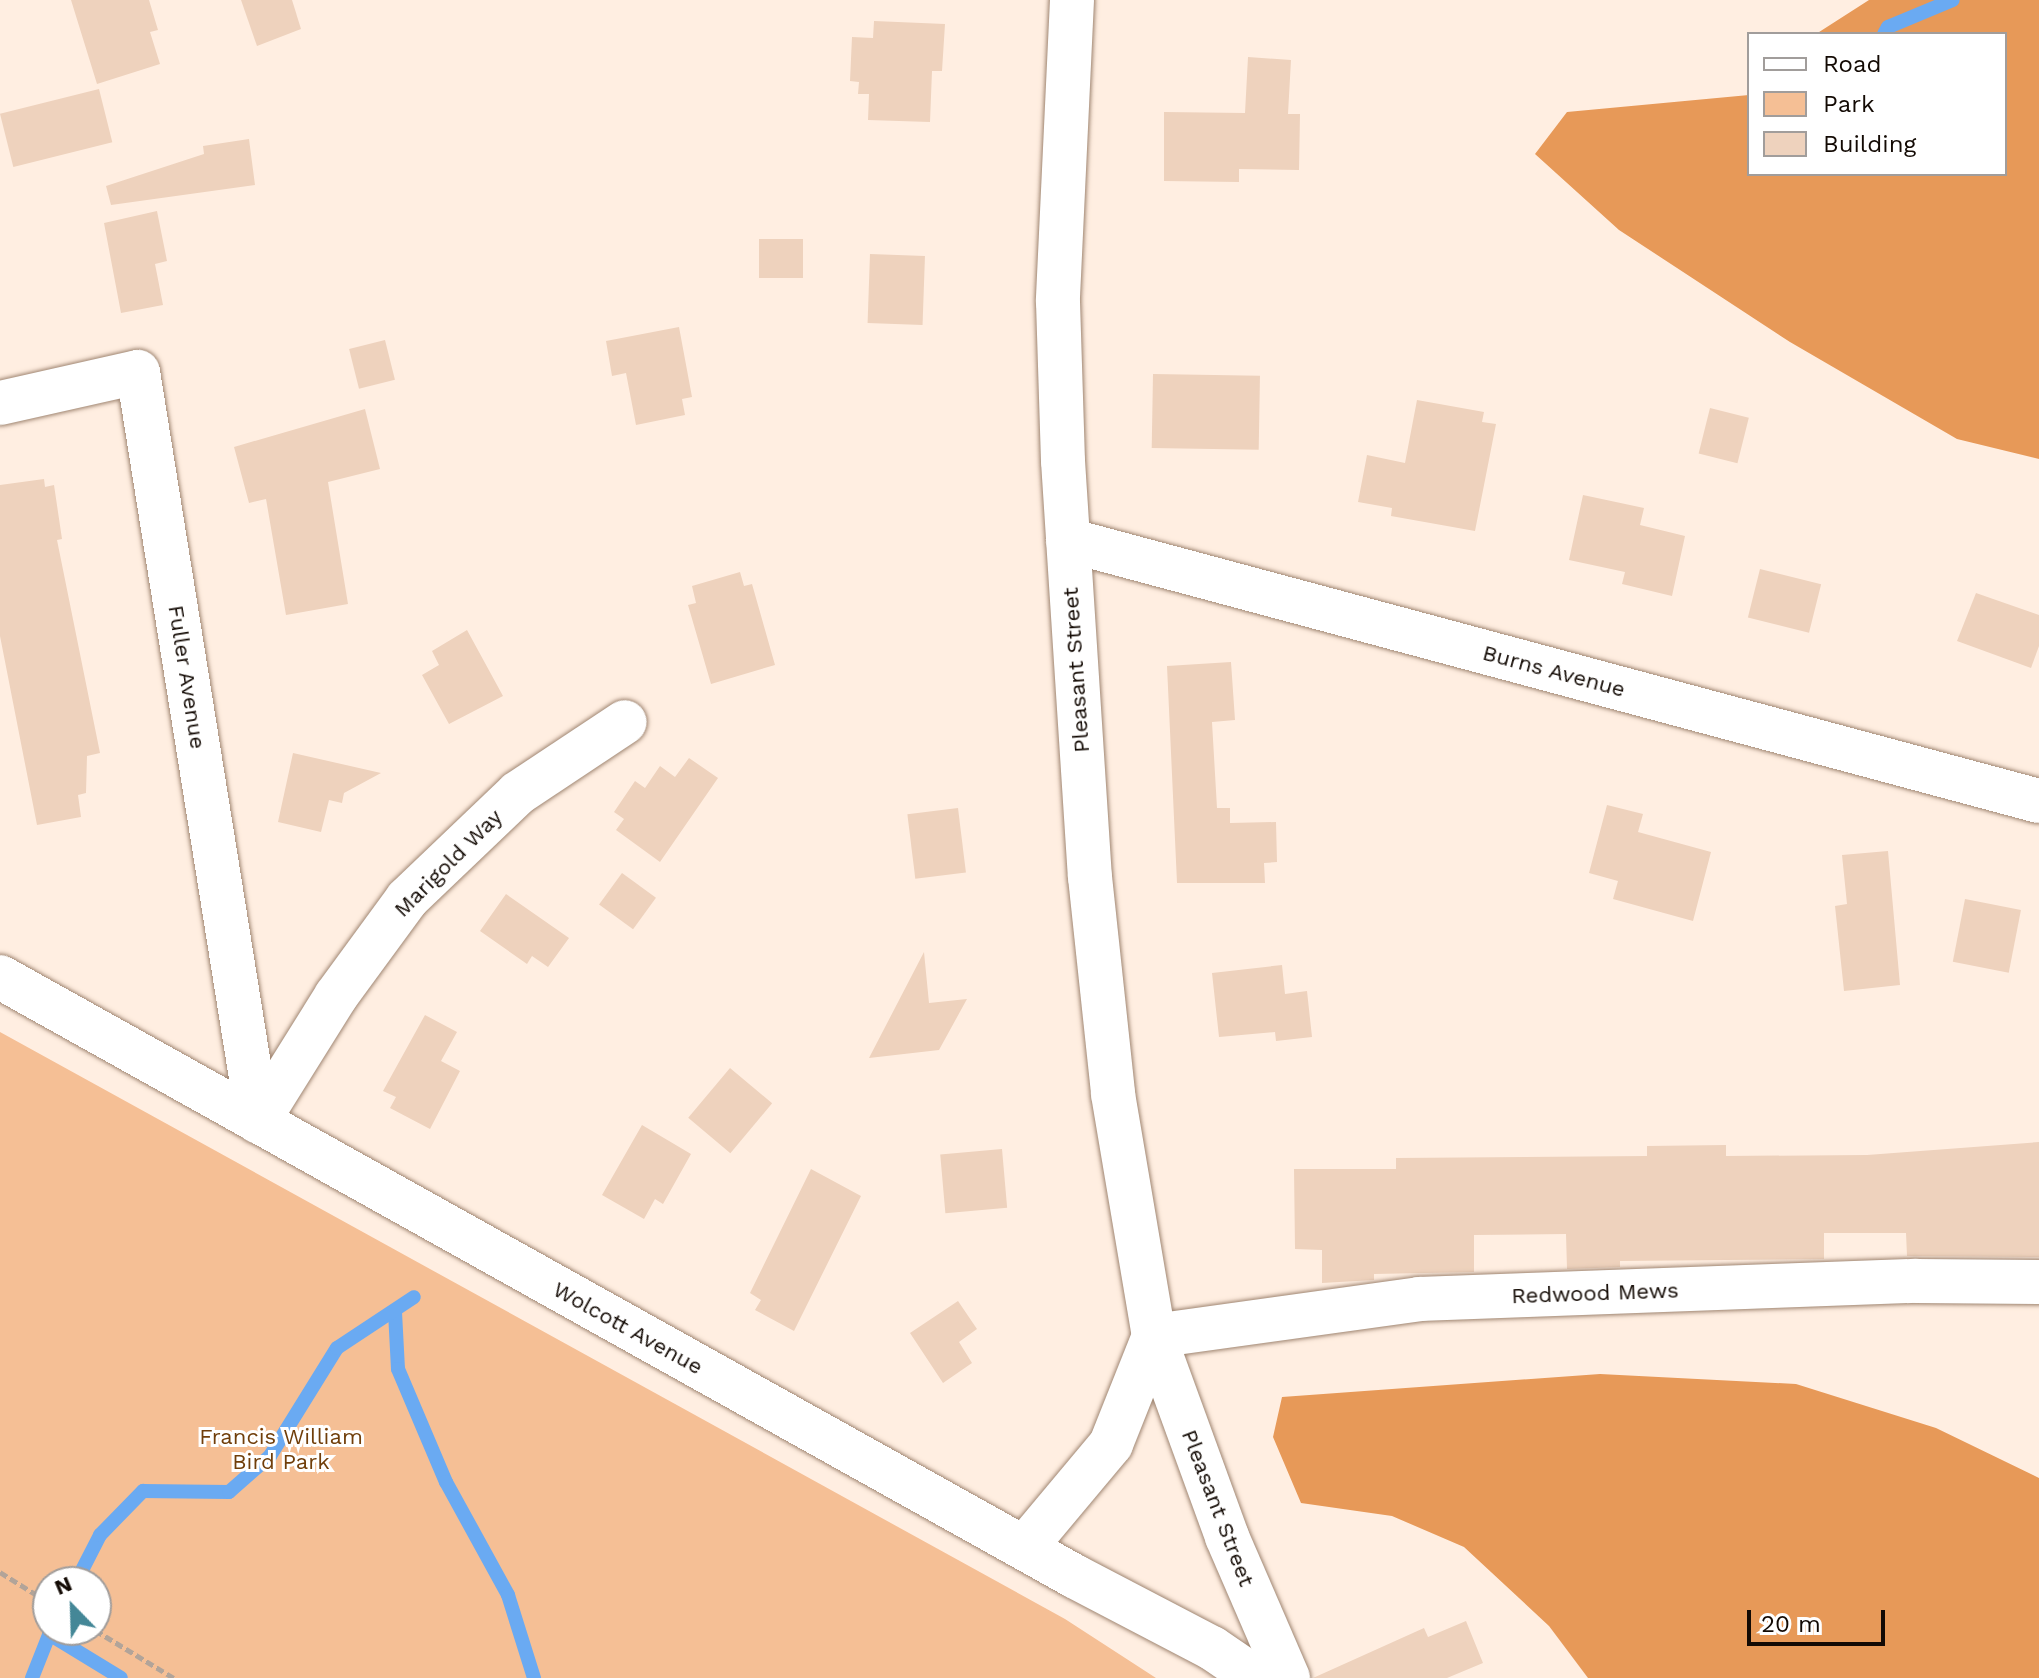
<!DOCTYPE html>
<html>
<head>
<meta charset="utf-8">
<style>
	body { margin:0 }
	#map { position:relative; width:2039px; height:1678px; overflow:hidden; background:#ffeee1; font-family:"Work Sans",sans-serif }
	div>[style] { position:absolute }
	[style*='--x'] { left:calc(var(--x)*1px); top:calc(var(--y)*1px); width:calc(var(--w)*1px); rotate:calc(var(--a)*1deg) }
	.green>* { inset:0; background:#f5bf95 }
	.forest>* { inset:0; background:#e79958 }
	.stream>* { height:14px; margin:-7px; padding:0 7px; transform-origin:7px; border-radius:7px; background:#6aaaf2 }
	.building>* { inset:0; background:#eed2bd; transform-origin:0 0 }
	.path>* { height:5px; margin-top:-2.5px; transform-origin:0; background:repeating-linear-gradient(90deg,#b2a499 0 8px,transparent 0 12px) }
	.roads { filter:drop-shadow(0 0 2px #a08672) drop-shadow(0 0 2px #a08672) }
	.minor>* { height:44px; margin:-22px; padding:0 22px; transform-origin:22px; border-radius:22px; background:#fff }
	.tertiary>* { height:44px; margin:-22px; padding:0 22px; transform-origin:22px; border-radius:22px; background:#fff }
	span { translate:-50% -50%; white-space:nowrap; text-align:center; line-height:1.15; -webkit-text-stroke:6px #fff; paint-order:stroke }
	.street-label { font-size:22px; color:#130a04 }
	.park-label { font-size:22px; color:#703e0a }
	.legend { position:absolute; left:1747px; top:32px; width:260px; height:144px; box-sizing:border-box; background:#fff; border:2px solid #a19d9b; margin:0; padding:10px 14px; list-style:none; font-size:24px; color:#130a04 }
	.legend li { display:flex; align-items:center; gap:16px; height:40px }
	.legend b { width:40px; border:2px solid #a19d9b }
	.north { position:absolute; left:32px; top:1566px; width:80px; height:80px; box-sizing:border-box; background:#fff; border:2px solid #a19d9b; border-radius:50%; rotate:337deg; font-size:22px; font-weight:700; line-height:32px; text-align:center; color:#130a04 }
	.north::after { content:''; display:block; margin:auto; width:28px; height:36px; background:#448797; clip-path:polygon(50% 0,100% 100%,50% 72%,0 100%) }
	.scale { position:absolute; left:1747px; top:1610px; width:138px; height:36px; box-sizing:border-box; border:4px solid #130a04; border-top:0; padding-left:10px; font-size:24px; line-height:28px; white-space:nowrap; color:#130a04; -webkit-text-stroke:6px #fff; paint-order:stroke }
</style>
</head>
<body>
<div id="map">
	<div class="green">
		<i style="clip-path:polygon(evenodd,0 1032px,1065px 1619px,1156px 1678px,0 1678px,0 1032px,48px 1582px,96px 1582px,96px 1630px,48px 1630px,48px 1582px)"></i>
	</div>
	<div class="forest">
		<i style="clip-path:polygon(1869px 0,2039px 0,2039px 459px,1957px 439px,1790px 342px,1619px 230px,1535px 154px,1567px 112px,1749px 95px,1749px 174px,2005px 174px,2005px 34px,1816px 34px)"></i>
		<i style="clip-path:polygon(1600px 1374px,1796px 1384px,1936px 1428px,2039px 1478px,2039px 1678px,1588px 1678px,1549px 1626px,1464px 1547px,1392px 1516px,1301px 1503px,1273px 1437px,1282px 1397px)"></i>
	</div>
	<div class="stream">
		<i style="--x:1884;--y:34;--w:8;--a:-60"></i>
		<i style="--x:1888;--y:27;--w:70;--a:-22.6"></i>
		<i style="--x:395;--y:1312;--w:57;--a:87"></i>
		<i style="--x:398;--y:1369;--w:123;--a:67"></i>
		<i style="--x:446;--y:1482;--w:129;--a:61.2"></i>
		<i style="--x:508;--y:1595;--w:87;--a:72.6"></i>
		<i style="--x:76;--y:1582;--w:53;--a:-62.9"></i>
		<i style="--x:100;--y:1535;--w:62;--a:-45.7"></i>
		<i style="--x:143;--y:1491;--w:86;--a:0.7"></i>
		<i style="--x:229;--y:1492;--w:55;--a:-41.3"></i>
		<i style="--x:270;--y:1456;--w:127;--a:-58.2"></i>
		<i style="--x:337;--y:1348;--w:92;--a:-33.5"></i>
		<i style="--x:49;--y:1634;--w:84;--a:31.4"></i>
		<i style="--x:32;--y:1678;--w:52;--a:-68.4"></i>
	</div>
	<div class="building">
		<i style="clip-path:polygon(71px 0,149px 0,158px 30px,150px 32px,160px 64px,97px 84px)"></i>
		<i style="clip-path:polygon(241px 0,292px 0,301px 29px,257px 46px)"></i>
		<i style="clip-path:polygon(874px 21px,945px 24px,942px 71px,932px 71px,930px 122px,868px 120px,869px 94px,858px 94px,859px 82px,850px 81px,852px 37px,873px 38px)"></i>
		<i style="clip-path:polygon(1248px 57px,1291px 60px,1288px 114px,1300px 114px,1299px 170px,1239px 169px,1239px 182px,1164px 181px,1164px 112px,1245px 113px)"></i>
		<i style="left:99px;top:89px;width:55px;height:102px;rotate:76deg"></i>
		<i style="clip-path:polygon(249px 139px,255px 185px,111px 205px,106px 186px,204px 154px,203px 146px)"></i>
		<i style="clip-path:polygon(157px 211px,167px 261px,155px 264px,163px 305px,121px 313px,104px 223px)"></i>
		<i style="left:759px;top:239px;width:44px;height:39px"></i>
		<i style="left:870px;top:254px;width:55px;height:69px;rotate:2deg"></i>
		<i style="clip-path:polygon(679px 327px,692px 397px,682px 399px,685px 415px,636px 425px,626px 373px,612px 376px,606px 341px)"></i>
		<i style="left:385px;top:340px;width:41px;height:37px;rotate:76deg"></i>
		<i style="left:1153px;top:374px;width:107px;height:74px;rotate:1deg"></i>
		<i style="clip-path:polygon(1417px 400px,1484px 412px,1482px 422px,1496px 424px,1475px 531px,1391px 516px,1392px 508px,1358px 502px,1367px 455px,1405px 463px)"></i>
		<i style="left:1710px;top:408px;width:40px;height:47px;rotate:14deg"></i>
		<i style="clip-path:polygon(365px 409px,380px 469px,328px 482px,348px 604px,286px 615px,266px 499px,249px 503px,234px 447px)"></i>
		<i style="clip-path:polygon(44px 479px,45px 487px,54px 485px,62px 539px,57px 540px,100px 753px,87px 756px,86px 793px,78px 795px,81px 817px,37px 825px,0 636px,0 485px)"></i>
		<i style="clip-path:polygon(1583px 495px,1644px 508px,1640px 525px,1685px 536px,1672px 596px,1622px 584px,1625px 572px,1569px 560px)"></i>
		<i style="left:1760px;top:569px;width:63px;height:50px;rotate:14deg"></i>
		<i style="clip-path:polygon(740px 572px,744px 586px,752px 584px,775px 665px,711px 684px,688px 605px,696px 603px,692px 586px)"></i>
		<i style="clip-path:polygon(1976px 593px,2039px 615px,2039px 646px,2031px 668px,1957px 641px)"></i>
		<i style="clip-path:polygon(467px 630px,503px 696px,449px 724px,422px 675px,439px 665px,432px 651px)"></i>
		<i style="clip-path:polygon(1231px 662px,1235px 720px,1212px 722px,1217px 808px,1230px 808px,1230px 823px,1276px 822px,1277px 862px,1264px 863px,1265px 883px,1177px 883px,1167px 666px)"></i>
		<i style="clip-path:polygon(293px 753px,381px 773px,344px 793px,342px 803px,329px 800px,321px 832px,278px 822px)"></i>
		<i style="clip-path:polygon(689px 758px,718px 778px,660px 862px,616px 830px,624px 819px,614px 812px,635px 781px,645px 788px,660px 766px,675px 777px)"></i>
		<i style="clip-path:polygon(1607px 805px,1643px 814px,1638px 832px,1711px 852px,1693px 921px,1613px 899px,1618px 881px,1589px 873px)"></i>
		<i style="left:958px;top:808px;width:65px;height:51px;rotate:83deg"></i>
		<i style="clip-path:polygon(1888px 851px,1900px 985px,1844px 991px,1835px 906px,1847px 904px,1842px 855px)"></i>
		<i style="left:622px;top:873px;width:42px;height:39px;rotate:36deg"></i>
		<i style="clip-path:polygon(506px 894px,569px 938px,548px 967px,532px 956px,527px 964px,480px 931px)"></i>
		<i style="left:1965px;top:899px;width:57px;height:64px;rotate:11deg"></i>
		<i style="clip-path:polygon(924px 952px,929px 1003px,967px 999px,939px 1050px,869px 1058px)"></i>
		<i style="clip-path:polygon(1282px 965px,1285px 994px,1307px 991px,1312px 1037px,1276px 1041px,1275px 1032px,1219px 1037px,1212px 973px)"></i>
		<i style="clip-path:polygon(425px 1015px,457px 1032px,441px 1061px,460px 1071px,430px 1129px,390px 1108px,396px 1097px,383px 1091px)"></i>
		<i style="left:730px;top:1068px;width:55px;height:65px;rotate:40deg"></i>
		<i style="clip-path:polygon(642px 1125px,691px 1154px,663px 1204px,655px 1199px,644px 1219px,602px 1195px)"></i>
		<i style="clip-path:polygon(2039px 1142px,2039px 1257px,1907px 1256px,1906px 1233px,1824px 1233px,1824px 1259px,1620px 1261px,1620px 1267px,1567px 1269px,1566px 1234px,1474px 1235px,1474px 1272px,1374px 1274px,1374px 1280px,1322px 1283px,1322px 1250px,1295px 1249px,1294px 1169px,1396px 1169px,1396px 1158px,1647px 1156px,1647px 1146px,1726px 1145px,1726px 1156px,1867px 1155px)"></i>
		<i style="left:1002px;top:1149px;width:59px;height:62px;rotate:85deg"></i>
		<i style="clip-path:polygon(811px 1169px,861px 1196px,794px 1331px,755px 1310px,761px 1300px,750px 1293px)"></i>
		<i style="clip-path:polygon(958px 1301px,977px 1329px,959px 1342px,972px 1363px,943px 1383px,910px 1333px)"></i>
		<i style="clip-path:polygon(1466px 1621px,1483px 1663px,1447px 1678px,1313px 1678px,1424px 1628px,1428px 1637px)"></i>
	</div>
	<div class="path">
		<i style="--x:0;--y:1572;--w:57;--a:32"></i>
		<i style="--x:95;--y:1630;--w:92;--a:31.3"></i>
	</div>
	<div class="roads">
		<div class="minor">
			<i style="--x:0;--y:403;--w:141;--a:-12.7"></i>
			<i style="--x:138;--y:372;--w:759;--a:80.9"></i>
			<i style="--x:1068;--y:540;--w:1005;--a:15.05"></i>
			<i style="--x:258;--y:1121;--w:147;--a:-58"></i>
			<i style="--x:336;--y:996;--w:120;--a:-53.8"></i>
			<i style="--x:407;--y:899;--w:153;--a:-43.7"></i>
			<i style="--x:518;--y:793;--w:128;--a:-33.6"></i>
			<i style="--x:1154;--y:1336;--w:268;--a:-7.9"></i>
			<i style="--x:1419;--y:1299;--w:497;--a:-2.1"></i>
			<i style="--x:1916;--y:1281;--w:123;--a:0.5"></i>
		</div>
		<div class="tertiary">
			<i style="--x:1072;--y:0;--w:302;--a:92.7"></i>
			<i style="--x:1058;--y:302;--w:159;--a:88.2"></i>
			<i style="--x:1063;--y:461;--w:417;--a:86.3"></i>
			<i style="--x:1090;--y:877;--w:218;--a:83.9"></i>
			<i style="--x:1113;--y:1094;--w:245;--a:80.4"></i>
			<i style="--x:1154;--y:1336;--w:214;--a:70"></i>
			<i style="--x:1227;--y:1537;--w:154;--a:66.6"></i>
			<i style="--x:0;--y:977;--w:1230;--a:29.15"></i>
			<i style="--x:1074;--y:1576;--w:156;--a:27.6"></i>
			<i style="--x:1212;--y:1648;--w:53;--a:34.3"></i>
			<i style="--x:1025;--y:1547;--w:134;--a:-50.1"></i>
			<i style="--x:1111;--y:1444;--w:116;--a:-68.3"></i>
		</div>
	</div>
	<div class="street-label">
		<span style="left:1076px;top:670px;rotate:-94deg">Pleasant Street</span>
		<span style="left:1554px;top:671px;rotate:15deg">Burns Avenue</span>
		<span style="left:187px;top:677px;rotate:81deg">Fuller Avenue</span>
		<span style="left:448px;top:863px;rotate:-45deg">Marigold Way</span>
		<span style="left:1595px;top:1293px;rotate:-2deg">Redwood Mews</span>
		<span style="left:628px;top:1328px;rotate:29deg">Wolcott Avenue</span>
		<span style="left:1218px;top:1508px;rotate:69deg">Pleasant Street</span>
	</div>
	<div class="park-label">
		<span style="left:281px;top:1449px">Francis William<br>Bird Park</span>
	</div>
	<ul class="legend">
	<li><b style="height:10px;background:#fff"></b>Road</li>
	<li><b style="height:22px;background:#f5bf95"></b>Park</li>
	<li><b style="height:22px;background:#eed2bd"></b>Building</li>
	</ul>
	<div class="north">N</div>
	<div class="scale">20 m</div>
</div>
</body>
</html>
